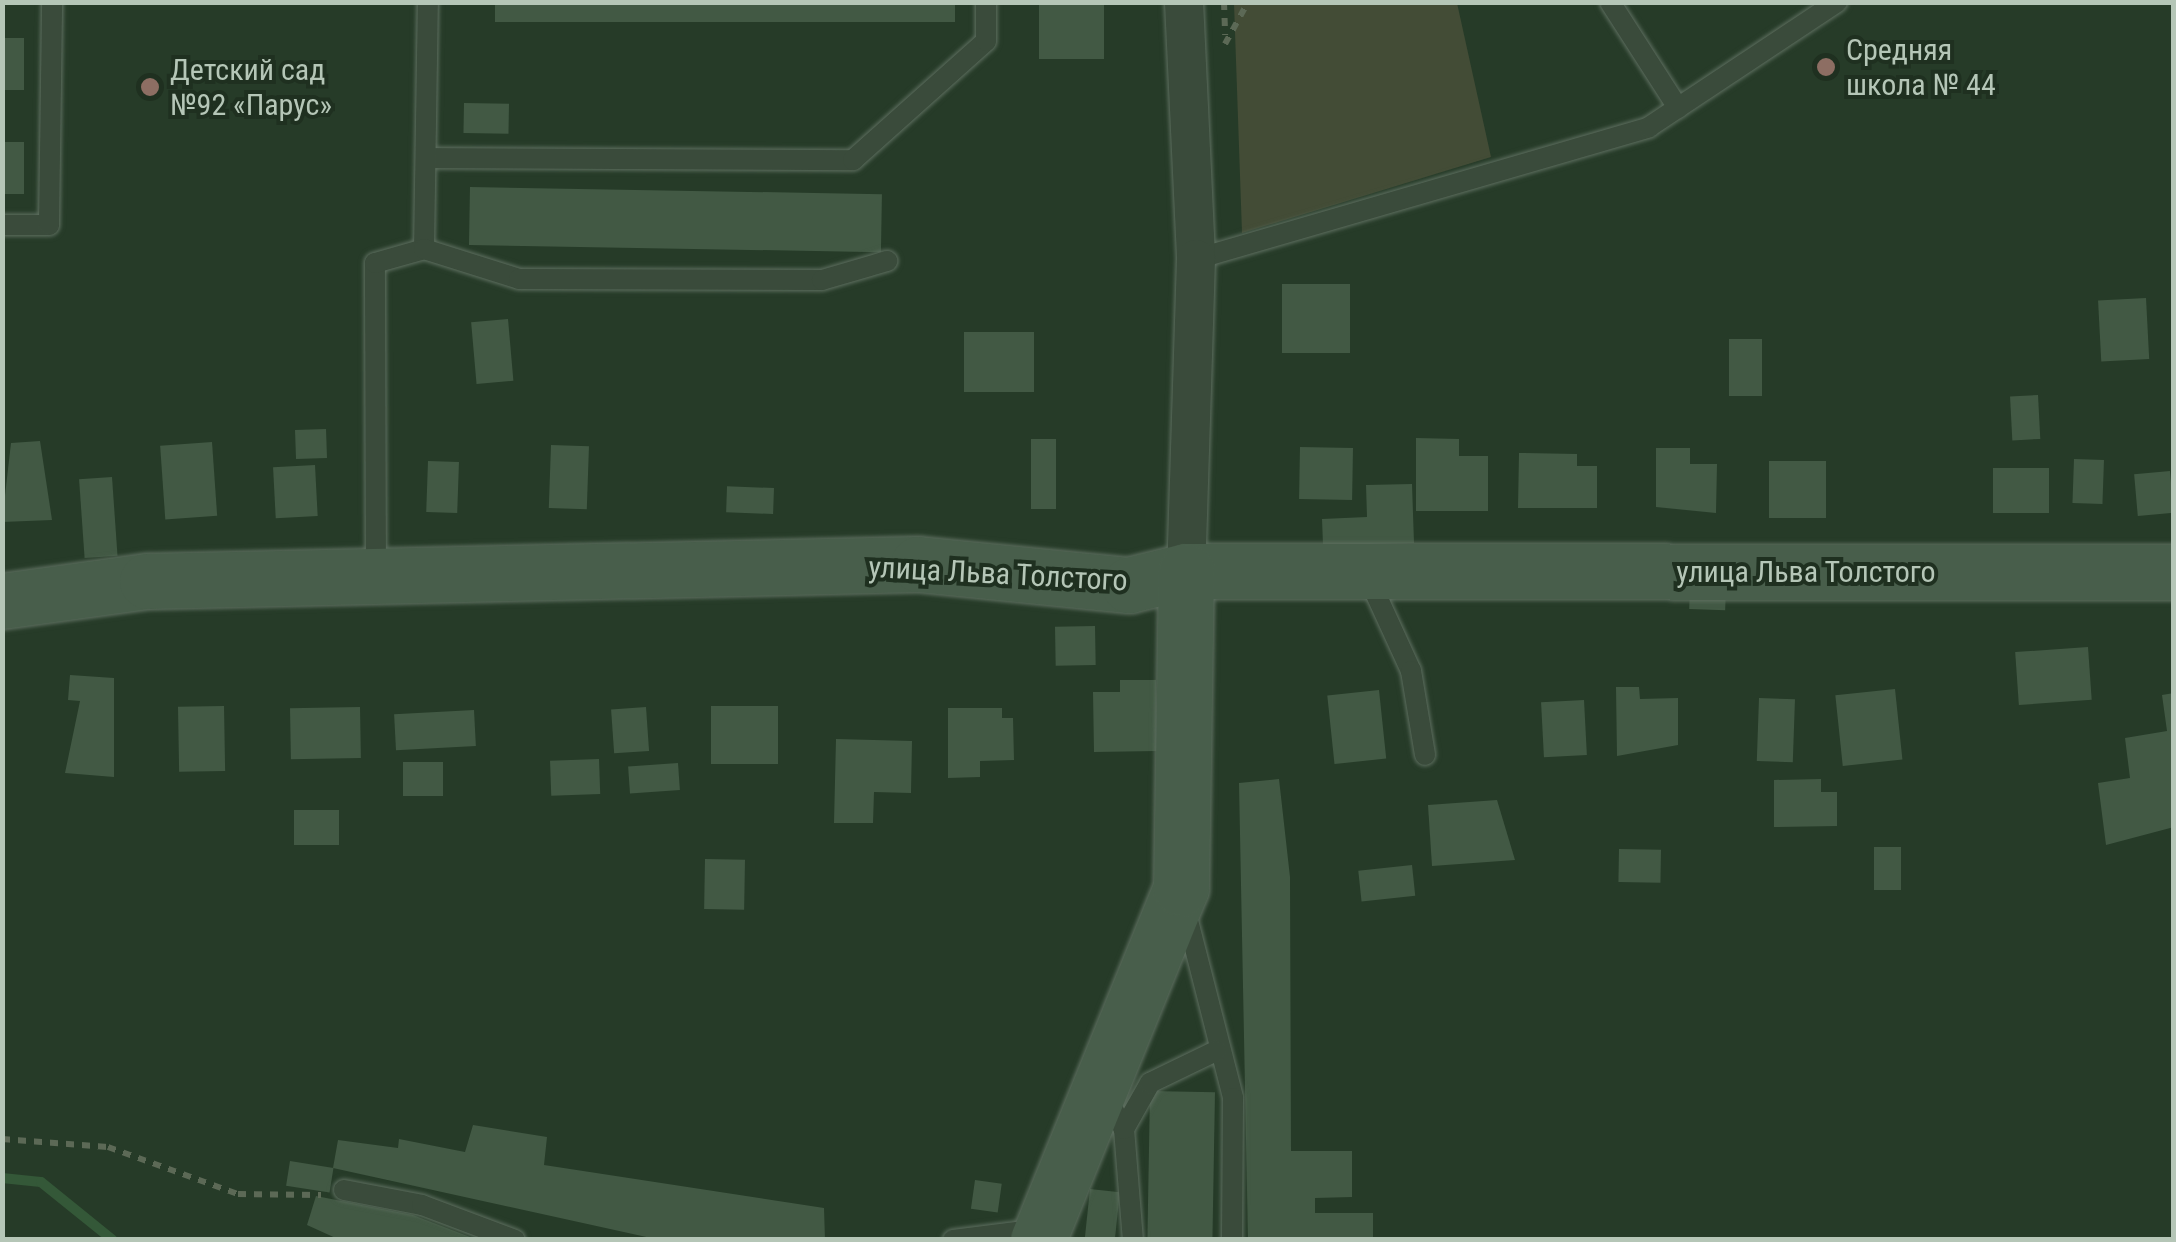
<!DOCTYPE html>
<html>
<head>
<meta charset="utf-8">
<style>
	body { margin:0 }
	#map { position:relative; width:2176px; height:1242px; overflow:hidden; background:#263b28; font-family:"Roboto Condensed",sans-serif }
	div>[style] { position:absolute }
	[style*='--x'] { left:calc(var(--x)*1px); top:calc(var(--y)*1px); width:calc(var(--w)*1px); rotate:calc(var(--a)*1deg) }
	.green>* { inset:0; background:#434c36 }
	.stream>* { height:10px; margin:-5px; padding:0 5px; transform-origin:5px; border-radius:5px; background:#345838 }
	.building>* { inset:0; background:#425944; transform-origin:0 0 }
	.path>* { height:6px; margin-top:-3px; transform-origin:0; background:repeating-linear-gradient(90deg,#5c6956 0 8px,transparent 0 16px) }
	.roads { filter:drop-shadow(0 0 2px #5d6e5f) drop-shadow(0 0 2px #5d6e5f) }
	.lane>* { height:20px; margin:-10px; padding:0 10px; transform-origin:10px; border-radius:10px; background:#3a4b3b }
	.street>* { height:38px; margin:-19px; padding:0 19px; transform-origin:19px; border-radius:19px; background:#3a4b3b }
	.secondary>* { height:55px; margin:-27.5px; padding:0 27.5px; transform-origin:27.5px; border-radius:27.5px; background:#485e4b }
	.dots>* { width:28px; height:28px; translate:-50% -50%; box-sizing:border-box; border:5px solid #1f3020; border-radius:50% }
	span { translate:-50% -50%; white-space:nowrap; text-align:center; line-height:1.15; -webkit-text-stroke:8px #1f3020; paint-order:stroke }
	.poi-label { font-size:30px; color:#b5c6b7 }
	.left { translate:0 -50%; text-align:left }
	.street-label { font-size:30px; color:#b5c6b7 }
	.frame { position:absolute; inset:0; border:5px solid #b5c6b7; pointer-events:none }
</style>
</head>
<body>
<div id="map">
	<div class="green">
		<i style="clip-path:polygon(1234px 3px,1457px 3px,1491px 157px,1242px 233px)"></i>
	</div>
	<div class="stream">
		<i style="--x:2;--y:1178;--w:39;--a:6"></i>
		<i style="--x:41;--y:1182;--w:92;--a:38.9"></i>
	</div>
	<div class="building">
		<i style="left:495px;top:2px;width:460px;height:20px"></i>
		<i style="left:1039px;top:2px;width:65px;height:57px"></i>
		<i style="left:2px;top:38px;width:22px;height:52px"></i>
		<i style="left:464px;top:103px;width:45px;height:30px;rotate:1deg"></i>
		<i style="left:2px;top:142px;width:22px;height:52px"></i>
		<i style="left:470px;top:187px;width:412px;height:58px;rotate:1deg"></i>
		<i style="left:1282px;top:284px;width:68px;height:69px"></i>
		<i style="left:2146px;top:298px;width:61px;height:48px;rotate:87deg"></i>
		<i style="left:508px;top:319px;width:62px;height:37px;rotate:85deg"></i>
		<i style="left:964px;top:332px;width:70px;height:60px"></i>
		<i style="left:1729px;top:339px;width:33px;height:57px"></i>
		<i style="left:2038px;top:395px;width:44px;height:28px;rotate:87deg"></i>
		<i style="left:326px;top:429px;width:29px;height:31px;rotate:88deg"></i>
		<i style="clip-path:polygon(1416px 438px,1459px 439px,1459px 456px,1488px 456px,1488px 511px,1416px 511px)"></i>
		<i style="left:1031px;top:439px;width:25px;height:70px"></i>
		<i style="clip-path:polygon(40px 441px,52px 520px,2px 522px,11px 443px)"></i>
		<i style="left:212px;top:442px;width:74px;height:52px;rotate:86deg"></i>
		<i style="left:551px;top:445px;width:38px;height:63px;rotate:2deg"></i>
		<i style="left:1300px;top:447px;width:53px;height:52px;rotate:1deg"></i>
		<i style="clip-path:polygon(1656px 448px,1690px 448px,1690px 464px,1717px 464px,1716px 513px,1656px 507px)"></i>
		<i style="clip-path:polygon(1519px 453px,1577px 454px,1577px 466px,1597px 466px,1597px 508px,1518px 508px)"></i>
		<i style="left:2074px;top:459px;width:30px;height:44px;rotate:2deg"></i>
		<i style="left:428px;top:461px;width:31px;height:51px;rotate:2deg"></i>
		<i style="left:1769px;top:461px;width:57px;height:57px"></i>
		<i style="left:315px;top:465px;width:51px;height:42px;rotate:87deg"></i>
		<i style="left:1993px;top:468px;width:56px;height:45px"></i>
		<i style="left:2170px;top:471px;width:42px;height:36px;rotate:85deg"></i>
		<i style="left:112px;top:477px;width:79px;height:33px;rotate:86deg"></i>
		<i style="clip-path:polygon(1412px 484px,1414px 543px,1323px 545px,1322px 519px,1367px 517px,1366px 485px)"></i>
		<i style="left:774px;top:488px;width:26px;height:47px;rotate:92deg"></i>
		<i style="left:1690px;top:586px;width:36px;height:23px;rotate:2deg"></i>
		<i style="left:1095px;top:626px;width:39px;height:40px;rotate:89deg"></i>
		<i style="left:2088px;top:647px;width:53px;height:73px;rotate:86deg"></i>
		<i style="clip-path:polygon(70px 675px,114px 678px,114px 777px,65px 773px,80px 701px,68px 700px)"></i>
		<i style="clip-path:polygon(1120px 680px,1156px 680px,1157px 751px,1094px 752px,1093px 692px,1120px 692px)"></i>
		<i style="clip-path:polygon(1616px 687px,1639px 687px,1640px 699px,1678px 698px,1678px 745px,1617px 756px)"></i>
		<i style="left:1895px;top:689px;width:71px;height:60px;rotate:84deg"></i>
		<i style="left:1379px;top:690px;width:69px;height:52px;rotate:84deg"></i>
		<i style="clip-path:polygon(2174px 693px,2174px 827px,2106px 845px,2098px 783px,2130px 778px,2125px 738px,2167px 731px,2162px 695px)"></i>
		<i style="left:1759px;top:698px;width:36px;height:63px;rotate:2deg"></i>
		<i style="left:1584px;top:700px;width:55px;height:43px;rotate:87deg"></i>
		<i style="left:224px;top:706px;width:65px;height:46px;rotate:89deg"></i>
		<i style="left:778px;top:706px;width:58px;height:67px;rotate:90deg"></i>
		<i style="left:360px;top:707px;width:51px;height:70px;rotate:89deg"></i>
		<i style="left:646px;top:707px;width:44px;height:35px;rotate:86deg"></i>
		<i style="clip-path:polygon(948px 708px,1002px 708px,1002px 718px,1013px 718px,1014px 760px,980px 761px,980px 777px,948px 778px)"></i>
		<i style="left:474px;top:710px;width:36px;height:80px;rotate:87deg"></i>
		<i style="clip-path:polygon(836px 739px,912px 741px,911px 793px,874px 792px,873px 823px,834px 823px)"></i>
		<i style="left:599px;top:759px;width:35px;height:49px;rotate:88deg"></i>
		<i style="left:403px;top:762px;width:40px;height:34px"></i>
		<i style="left:678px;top:763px;width:27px;height:50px;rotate:86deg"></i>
		<i style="clip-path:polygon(1279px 779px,1290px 877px,1291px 1151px,1352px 1151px,1352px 1197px,1315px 1198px,1315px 1213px,1373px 1213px,1373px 1240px,1248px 1240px,1239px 783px)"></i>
		<i style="clip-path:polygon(1821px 779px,1821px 792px,1837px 792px,1837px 826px,1774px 827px,1774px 780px)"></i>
		<i style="clip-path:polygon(1497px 800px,1515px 860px,1432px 866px,1428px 805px)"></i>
		<i style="left:294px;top:810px;width:45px;height:35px"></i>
		<i style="left:1874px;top:847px;width:27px;height:43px"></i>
		<i style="left:1619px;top:849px;width:42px;height:33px;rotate:1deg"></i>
		<i style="left:705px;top:859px;width:40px;height:50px;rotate:1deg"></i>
		<i style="left:1412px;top:865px;width:31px;height:54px;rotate:84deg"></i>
		<i style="left:1150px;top:1091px;width:65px;height:149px;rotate:1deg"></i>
		<i style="clip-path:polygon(473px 1125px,547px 1137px,544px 1165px,824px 1208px,825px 1240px,660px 1240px,333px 1168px,338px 1140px,398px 1148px,399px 1139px,465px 1152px)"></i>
		<i style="left:290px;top:1161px;width:44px;height:25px;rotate:9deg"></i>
		<i style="left:975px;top:1180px;width:27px;height:29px;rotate:8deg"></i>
		<i style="left:1090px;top:1189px;width:30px;height:51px;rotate:6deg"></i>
		<i style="clip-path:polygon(316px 1196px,413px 1215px,478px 1240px,340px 1240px,307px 1225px)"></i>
	</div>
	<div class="path">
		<i style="--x:1224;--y:2;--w:33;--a:88"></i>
		<i style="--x:1225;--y:44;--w:48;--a:-61.3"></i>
		<i style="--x:2;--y:1139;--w:106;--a:4.3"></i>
		<i style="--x:108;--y:1147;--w:138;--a:19.9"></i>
		<i style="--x:238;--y:1194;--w:83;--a:0.7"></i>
	</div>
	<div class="roads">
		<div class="lane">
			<i style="--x:1610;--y:2;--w:126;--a:57.3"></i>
			<i style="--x:426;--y:158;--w:427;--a:0.3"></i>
			<i style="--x:853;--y:160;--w:178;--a:-41.8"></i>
			<i style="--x:986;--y:41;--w:39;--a:-90"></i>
			<i style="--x:2;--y:225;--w:47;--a:0"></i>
			<i style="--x:49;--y:225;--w:223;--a:-89.2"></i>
			<i style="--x:424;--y:249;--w:247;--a:-89.1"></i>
			<i style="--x:1196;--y:259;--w:472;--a:-16.2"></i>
			<i style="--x:1649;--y:127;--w:226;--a:-33.6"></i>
			<i style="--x:376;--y:574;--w:311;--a:-90.2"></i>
			<i style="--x:375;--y:263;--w:51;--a:-15.9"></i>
			<i style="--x:424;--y:249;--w:100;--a:17.5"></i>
			<i style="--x:519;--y:279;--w:303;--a:0.2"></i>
			<i style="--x:822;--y:280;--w:68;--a:-16.3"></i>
			<i style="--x:1368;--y:577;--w:103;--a:65.4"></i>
			<i style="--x:1411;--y:671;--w:85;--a:80.5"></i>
			<i style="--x:1186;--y:913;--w:191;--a:75.7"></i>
			<i style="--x:1233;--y:1098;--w:142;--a:90.4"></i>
			<i style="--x:1105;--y:1095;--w:39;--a:61"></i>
			<i style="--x:1124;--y:1129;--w:111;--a:85.4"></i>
			<i style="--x:1124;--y:1129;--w:53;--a:-60.5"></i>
			<i style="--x:1150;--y:1083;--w:73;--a:-25.9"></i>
			<i style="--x:344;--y:1190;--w:79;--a:10.9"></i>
			<i style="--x:422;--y:1205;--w:99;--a:20.6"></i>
			<i style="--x:953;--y:1240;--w:88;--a:-7.2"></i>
		</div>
		<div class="street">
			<i style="--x:1184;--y:2;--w:257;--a:87.3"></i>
			<i style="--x:1196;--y:259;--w:312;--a:91.8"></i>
		</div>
		<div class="secondary">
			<i style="--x:2;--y:601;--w:146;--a:-7.9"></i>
			<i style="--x:147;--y:581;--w:771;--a:-1.26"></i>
			<i style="--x:918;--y:564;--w:212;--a:5.7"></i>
			<i style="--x:1129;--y:585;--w:59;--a:-13.8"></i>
			<i style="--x:1186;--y:571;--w:988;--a:0.06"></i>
			<i style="--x:1038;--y:1240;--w:380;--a:-67.9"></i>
			<i style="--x:1181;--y:888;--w:317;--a:-89.1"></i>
		</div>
	</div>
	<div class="dots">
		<i style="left:1826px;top:67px;background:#8d6e63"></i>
		<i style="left:150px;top:87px;background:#8d6e63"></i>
	</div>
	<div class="poi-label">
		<span class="left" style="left:1846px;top:67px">Средняя<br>школа № 44</span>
		<span class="left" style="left:170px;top:87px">Детский сад<br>№92 «Парус»</span>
	</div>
	<div class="street-label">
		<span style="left:1806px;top:572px">улица Льва Толстого</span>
		<span style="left:998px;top:574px;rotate:3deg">улица Льва Толстого</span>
	</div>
	<div class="frame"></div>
</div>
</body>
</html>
